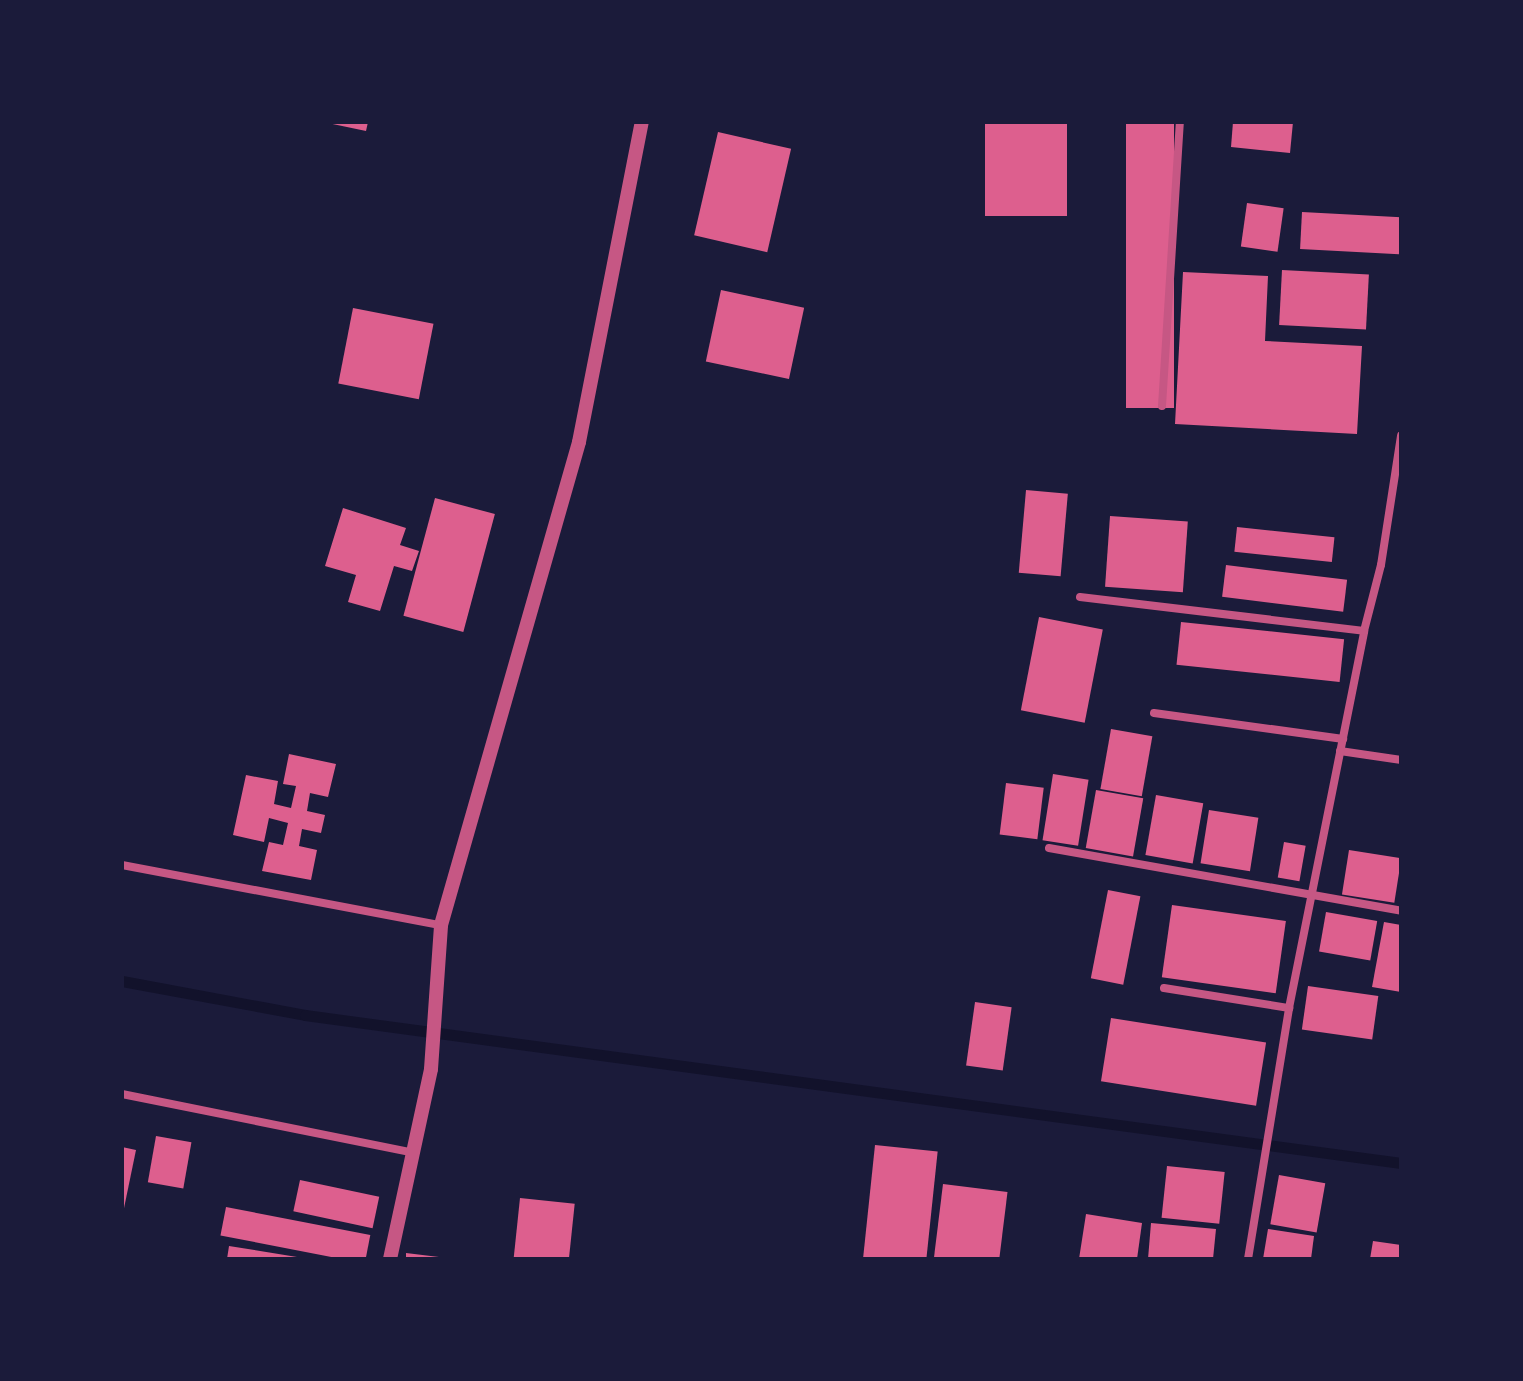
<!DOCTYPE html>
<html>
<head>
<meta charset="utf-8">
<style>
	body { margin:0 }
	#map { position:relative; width:1523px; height:1381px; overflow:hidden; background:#1b1b3a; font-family:Karla,sans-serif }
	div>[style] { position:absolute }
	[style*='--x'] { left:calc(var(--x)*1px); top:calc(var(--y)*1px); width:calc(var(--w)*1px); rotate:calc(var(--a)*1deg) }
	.stream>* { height:11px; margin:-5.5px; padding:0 5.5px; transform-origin:5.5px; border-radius:5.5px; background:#12122b }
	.building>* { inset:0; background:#dd5f8e; transform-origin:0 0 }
	.minor>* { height:8px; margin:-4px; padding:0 4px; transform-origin:4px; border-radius:4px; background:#c65784 }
	.tertiary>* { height:14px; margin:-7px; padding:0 7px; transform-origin:7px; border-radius:7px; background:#c65784 }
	span { translate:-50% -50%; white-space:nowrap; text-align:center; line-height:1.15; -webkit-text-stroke:6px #1b1b3a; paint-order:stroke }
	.frame { position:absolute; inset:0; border:124px solid #1b1b3a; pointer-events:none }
</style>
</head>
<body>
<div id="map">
	<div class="stream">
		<i style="--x:122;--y:981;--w:186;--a:10.5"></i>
		<i style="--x:305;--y:1015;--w:1106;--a:7.69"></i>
	</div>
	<div class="building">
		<i style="clip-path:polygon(323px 122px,368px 122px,366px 131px)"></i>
		<i style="left:985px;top:122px;width:82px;height:94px"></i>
		<i style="left:1126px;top:122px;width:48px;height:286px"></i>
		<i style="clip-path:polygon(1233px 122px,1293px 122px,1290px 153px,1231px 147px)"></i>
		<i style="left:718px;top:132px;width:75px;height:106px;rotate:13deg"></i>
		<i style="left:1247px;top:203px;width:37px;height:44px;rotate:8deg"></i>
		<i style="left:1302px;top:212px;width:99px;height:37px;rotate:3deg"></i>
		<i style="left:1282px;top:270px;width:87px;height:55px;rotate:3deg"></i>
		<i style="clip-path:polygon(1183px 272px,1268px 276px,1265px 341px,1362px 346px,1357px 434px,1175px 424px)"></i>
		<i style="left:721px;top:290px;width:85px;height:73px;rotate:12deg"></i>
		<i style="left:353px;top:308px;width:82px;height:77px;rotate:11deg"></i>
		<i style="left:1026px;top:490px;width:42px;height:83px;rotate:5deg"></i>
		<i style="left:435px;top:498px;width:62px;height:122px;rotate:15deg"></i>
		<i style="clip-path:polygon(343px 508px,406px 528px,400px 545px,419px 551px,412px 571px,394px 566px,380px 611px,348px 602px,356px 575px,325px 566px)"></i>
		<i style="left:1110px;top:516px;width:78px;height:71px;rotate:4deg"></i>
		<i style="left:1237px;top:527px;width:98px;height:25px;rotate:6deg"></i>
		<i style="left:1226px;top:565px;width:122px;height:32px;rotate:7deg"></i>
		<i style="left:1039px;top:617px;width:65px;height:95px;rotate:11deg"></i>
		<i style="left:1181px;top:622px;width:164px;height:43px;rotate:6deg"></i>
		<i style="left:1111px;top:729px;width:42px;height:61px;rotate:10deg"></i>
		<i style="clip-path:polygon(289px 754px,336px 764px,328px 797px,310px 793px,307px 811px,325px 815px,321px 833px,302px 829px,299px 846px,317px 850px,311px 880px,262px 871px,269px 842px,283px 845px,288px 823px,269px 818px,264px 842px,233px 835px,246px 775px,278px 781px,274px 804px,291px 808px,296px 786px,283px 784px)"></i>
		<i style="left:1053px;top:774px;width:36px;height:67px;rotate:9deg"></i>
		<i style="left:1006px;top:783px;width:38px;height:52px;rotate:7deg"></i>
		<i style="left:1096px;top:790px;width:48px;height:59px;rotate:10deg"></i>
		<i style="left:1156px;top:795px;width:48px;height:61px;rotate:10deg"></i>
		<i style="left:1209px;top:810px;width:50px;height:54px;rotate:9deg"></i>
		<i style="left:1284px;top:842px;width:22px;height:36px;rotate:10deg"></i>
		<i style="left:1349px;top:850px;width:53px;height:45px;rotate:9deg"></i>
		<i style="left:1108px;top:890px;width:33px;height:90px;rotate:11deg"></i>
		<i style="left:1172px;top:905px;width:115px;height:73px;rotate:8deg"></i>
		<i style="left:1326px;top:912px;width:52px;height:40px;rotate:10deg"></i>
		<i style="clip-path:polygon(1384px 922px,1401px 925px,1401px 992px,1372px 987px)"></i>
		<i style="left:1308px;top:986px;width:71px;height:44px;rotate:8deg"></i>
		<i style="left:975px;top:1002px;width:37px;height:64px;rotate:8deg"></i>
		<i style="left:1111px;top:1018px;width:157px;height:64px;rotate:9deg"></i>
		<i style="left:156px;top:1136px;width:36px;height:47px;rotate:10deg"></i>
		<i style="left:875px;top:1145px;width:63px;height:115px;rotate:6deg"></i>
		<i style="clip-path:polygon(122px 1147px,136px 1150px,123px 1213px,122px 1213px)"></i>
		<i style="left:1167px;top:1166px;width:58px;height:52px;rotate:6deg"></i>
		<i style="left:1279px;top:1175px;width:47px;height:50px;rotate:10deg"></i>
		<i style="left:300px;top:1180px;width:81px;height:32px;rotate:12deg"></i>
		<i style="left:943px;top:1184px;width:65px;height:76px;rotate:7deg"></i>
		<i style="left:520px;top:1198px;width:55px;height:61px;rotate:6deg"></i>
		<i style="left:226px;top:1207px;width:147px;height:29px;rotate:11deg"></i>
		<i style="clip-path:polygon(1086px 1214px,1142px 1223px,1137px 1259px,1079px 1259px)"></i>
		<i style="clip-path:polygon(1151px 1223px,1216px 1229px,1213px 1259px,1148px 1259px)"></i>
		<i style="clip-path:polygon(1268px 1229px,1314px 1236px,1311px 1259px,1263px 1259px)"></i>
		<i style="clip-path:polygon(1373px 1241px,1401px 1245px,1401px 1259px,1370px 1259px)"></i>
		<i style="clip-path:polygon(229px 1246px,297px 1257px,296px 1259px,227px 1259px)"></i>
		<i style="clip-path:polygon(406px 1253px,439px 1257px,439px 1259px,406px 1259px)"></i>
	</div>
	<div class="minor">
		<i style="--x:1162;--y:406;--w:285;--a:-86.4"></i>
		<i style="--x:1080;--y:597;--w:286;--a:6.8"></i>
		<i style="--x:1154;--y:713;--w:191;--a:7.8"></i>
		<i style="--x:1340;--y:751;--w:62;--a:8.4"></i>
		<i style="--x:1049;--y:848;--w:358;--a:10.1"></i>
		<i style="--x:122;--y:865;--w:325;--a:10.7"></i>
		<i style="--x:1164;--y:988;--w:127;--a:9.1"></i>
		<i style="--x:122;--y:1094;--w:298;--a:11.4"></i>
		<i style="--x:1248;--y:1259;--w:254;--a:-80.7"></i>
		<i style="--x:1289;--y:1008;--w:384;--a:-78.7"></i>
		<i style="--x:1364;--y:631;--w:68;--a:-75.6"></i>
		<i style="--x:1381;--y:565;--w:131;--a:-81.2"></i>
	</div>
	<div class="tertiary">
		<i style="--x:390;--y:1259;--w:194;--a:-77.8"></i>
		<i style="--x:431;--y:1069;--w:144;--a:-86"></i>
		<i style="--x:441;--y:925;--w:502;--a:-74.05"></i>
		<i style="--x:579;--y:442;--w:326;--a:-78.9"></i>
	</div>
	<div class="frame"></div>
</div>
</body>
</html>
